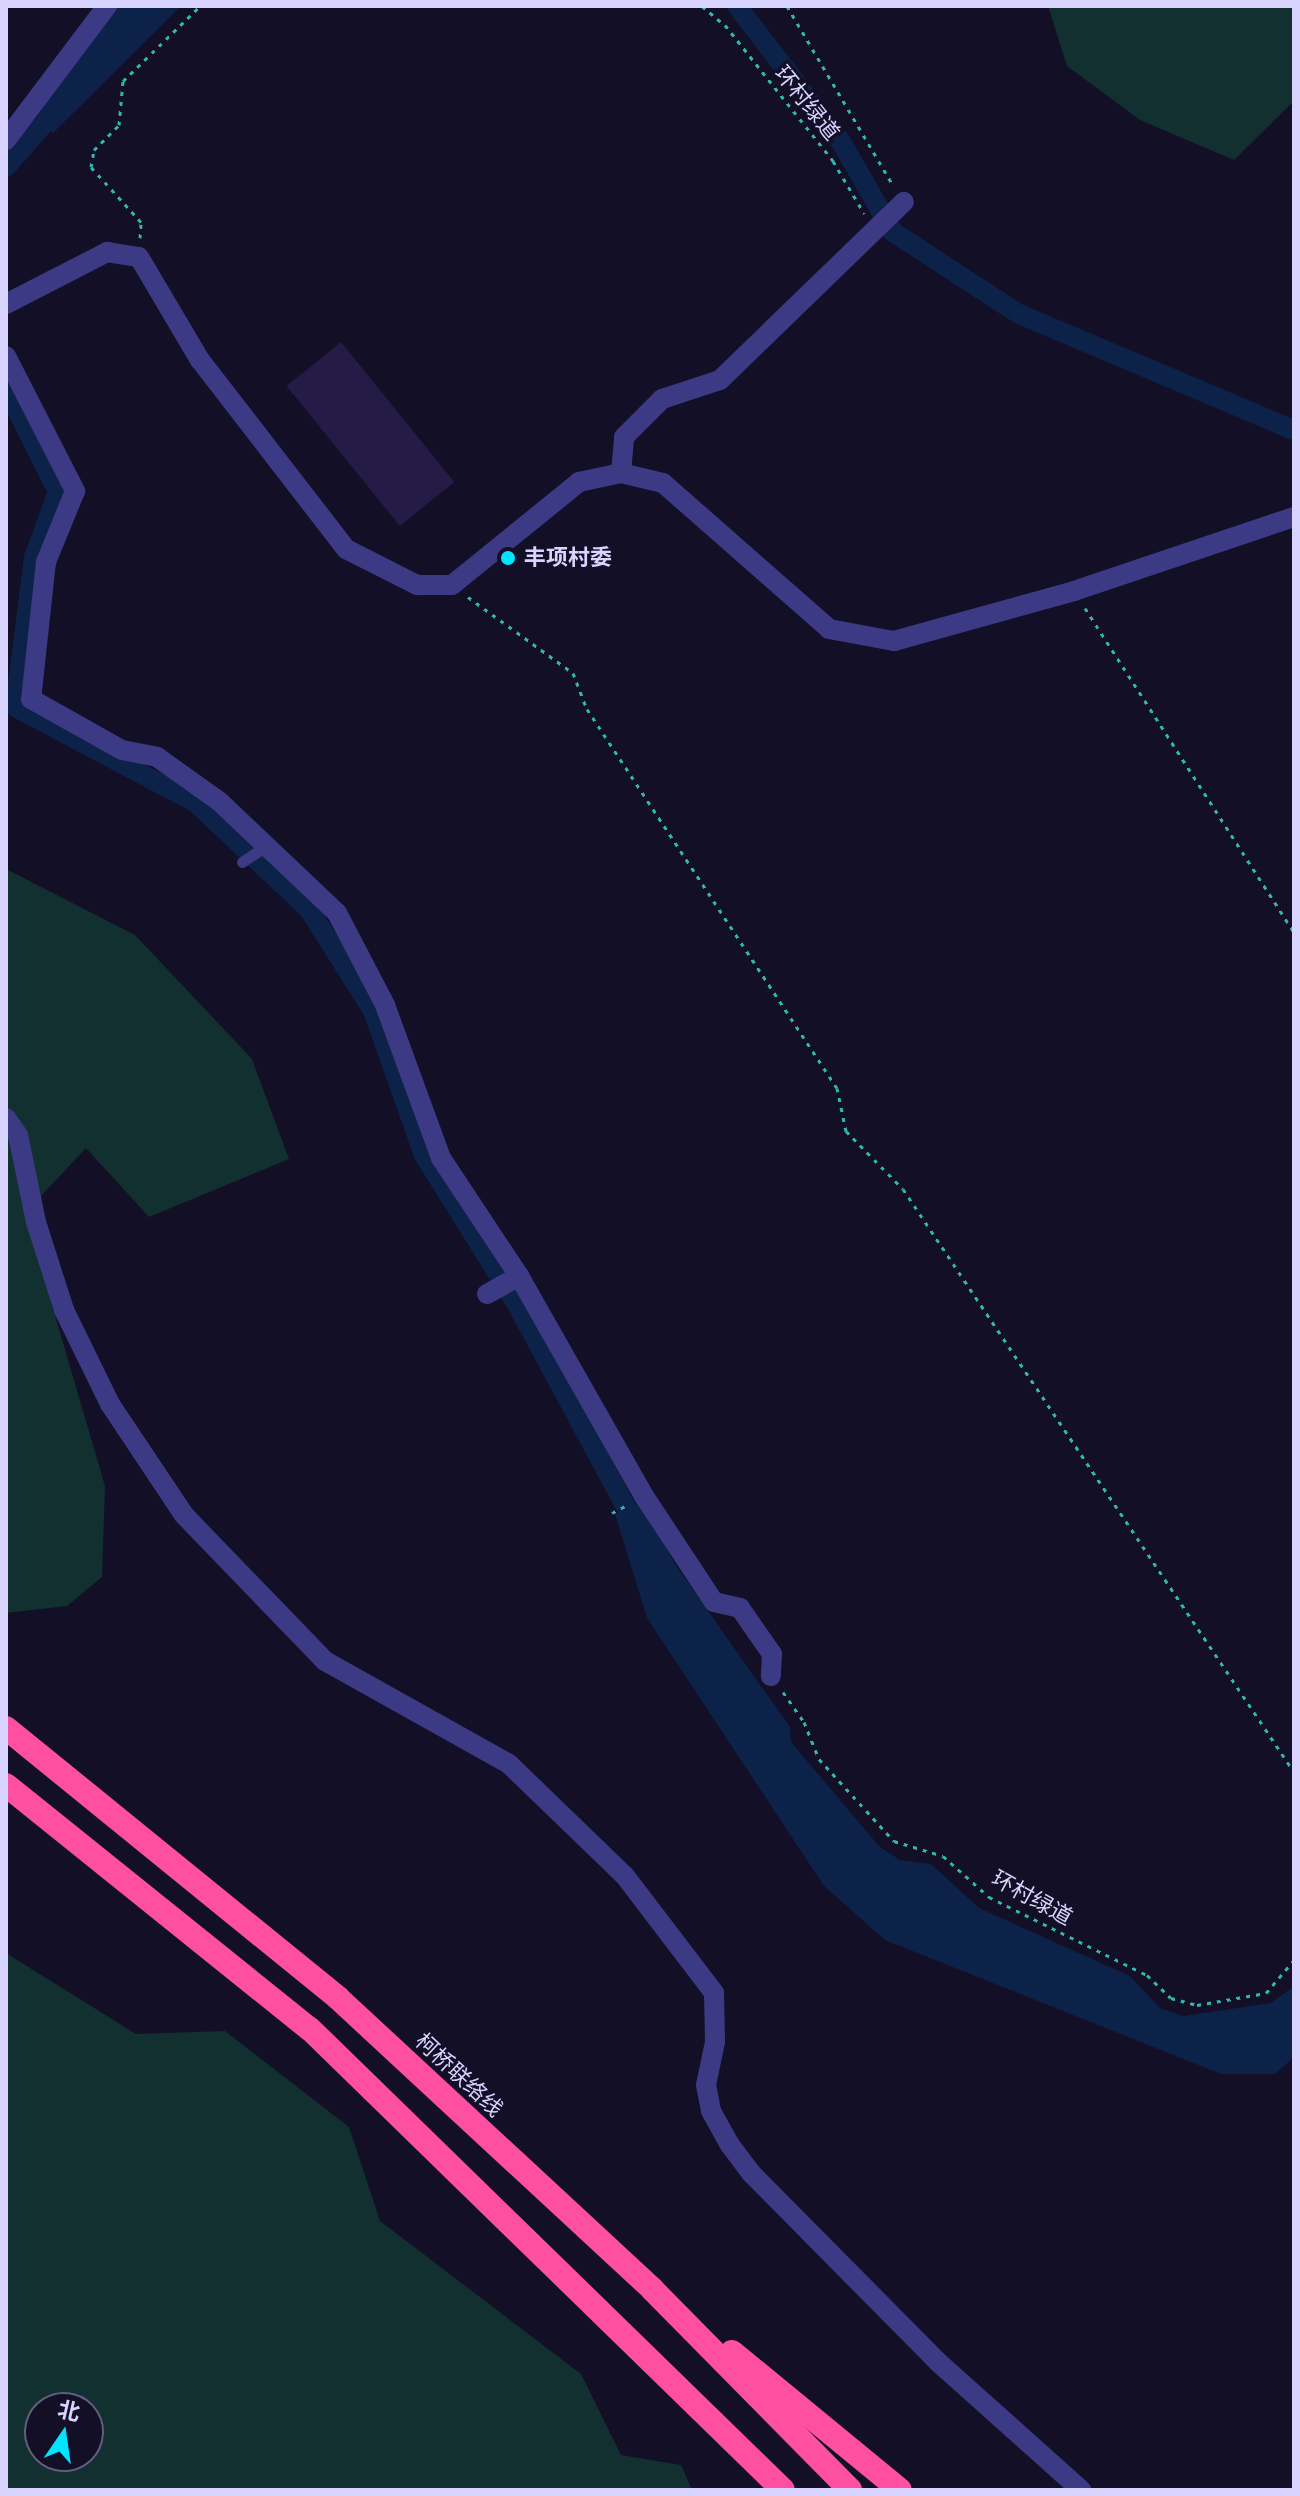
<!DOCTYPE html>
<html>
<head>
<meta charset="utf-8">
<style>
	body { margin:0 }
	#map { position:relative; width:1300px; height:2496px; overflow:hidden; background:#130f26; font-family:"PT Sans","Noto Sans SC",sans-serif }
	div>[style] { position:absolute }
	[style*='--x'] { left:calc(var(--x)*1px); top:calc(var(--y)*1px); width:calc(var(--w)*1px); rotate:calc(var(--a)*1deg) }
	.green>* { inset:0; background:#12302f }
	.water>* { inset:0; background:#0c2248 }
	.canal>* { height:20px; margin:-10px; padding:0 10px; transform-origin:10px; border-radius:10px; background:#0c2248 }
	.building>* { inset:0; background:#241b47; transform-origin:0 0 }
	.path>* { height:3px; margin-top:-1.5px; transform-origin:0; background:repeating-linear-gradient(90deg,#2fb8b0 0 4px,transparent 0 10px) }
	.service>* { height:11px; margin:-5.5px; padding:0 5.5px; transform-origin:5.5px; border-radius:5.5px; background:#3d3a85 }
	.minor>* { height:20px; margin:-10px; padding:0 10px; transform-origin:10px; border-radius:10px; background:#3d3a85 }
	.tertiary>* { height:20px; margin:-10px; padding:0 10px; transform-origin:10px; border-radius:10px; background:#3d3a85 }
	.motorway>* { height:24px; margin:-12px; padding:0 12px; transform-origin:12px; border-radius:12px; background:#ff4fa3 }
	.dots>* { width:22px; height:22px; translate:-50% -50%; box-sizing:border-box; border:4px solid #130f26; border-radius:50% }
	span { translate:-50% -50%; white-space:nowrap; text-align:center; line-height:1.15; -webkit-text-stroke:6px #130f26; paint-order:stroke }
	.street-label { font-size:22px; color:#d9d4ff }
	.poi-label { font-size:22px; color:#d9d4ff; font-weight:700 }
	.left { translate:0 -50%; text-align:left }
	.frame { position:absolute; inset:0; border:8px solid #d9d4ff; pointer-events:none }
	.north { position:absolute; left:24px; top:2392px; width:80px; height:80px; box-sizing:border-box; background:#130f26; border:2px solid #625e7d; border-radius:50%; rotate:13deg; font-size:22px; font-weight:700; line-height:32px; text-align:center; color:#d9d4ff }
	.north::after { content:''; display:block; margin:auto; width:28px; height:36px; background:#00e5ff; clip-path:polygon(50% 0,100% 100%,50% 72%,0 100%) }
</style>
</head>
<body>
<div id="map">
	<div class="green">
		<i style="clip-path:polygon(1048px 6px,1294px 6px,1294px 101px,1234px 160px,1140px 120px,1067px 66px)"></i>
		<i style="clip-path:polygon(6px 869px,135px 935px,252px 1059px,289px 1159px,149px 1217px,86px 1148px,25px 1213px,105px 1486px,102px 1577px,67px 1606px,6px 1613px)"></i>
		<i style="clip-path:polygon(evenodd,6px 1953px,136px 2034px,225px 2031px,349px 2127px,380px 2221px,581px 2374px,621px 2455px,681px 2465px,692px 2490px,6px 2490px,6px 1953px,40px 2408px,88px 2408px,88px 2456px,40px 2456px,40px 2408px)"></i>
	</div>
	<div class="water">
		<i style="clip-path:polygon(111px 6px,181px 6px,53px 133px,34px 109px)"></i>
		<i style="clip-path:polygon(641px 1501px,675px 1564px,790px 1727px,791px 1742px,879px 1846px,900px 1860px,931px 1864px,979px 1908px,1130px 1976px,1160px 2008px,1183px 2016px,1271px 2003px,1294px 1986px,1294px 2057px,1275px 2074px,1221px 2074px,885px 1940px,824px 1886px,647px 1618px,615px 1514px)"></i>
	</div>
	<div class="canal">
		<i style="--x:737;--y:6;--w:169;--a:52.5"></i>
		<i style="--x:840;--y:140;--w:106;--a:60.1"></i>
		<i style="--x:893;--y:232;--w:150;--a:33.1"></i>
		<i style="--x:1019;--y:314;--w:298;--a:22.9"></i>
		<i style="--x:6;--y:167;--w:85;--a:-48.8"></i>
		<i style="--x:6;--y:388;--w:116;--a:63.4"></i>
		<i style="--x:58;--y:492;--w:69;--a:110.3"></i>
		<i style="--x:34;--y:557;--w:151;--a:97.2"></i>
		<i style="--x:15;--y:707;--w:205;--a:27.9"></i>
		<i style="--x:196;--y:803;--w:154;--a:43.2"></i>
		<i style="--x:308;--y:908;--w:122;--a:57.7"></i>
		<i style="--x:373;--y:1011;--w:153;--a:70.5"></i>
		<i style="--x:424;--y:1155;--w:172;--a:58.1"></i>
		<i style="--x:515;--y:1301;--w:261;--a:61.7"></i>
	</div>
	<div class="building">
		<i style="left:341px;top:342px;width:180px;height:70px;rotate:51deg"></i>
	</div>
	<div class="path">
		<i style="--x:702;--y:6;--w:30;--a:40"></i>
		<i style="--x:725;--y:25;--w:174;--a:51.5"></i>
		<i style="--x:833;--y:161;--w:61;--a:59.2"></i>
		<i style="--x:787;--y:6;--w:208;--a:59.4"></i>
		<i style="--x:140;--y:238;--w:16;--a:-86"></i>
		<i style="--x:141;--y:222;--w:74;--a:-132.3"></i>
		<i style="--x:91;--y:167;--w:17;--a:-80"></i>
		<i style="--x:94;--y:150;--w:35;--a:-45"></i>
		<i style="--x:119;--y:125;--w:44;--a:-84.8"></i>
		<i style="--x:123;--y:81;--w:107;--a:-44.2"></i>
		<i style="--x:468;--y:597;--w:130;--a:35.9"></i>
		<i style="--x:573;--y:673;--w:39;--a:69"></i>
		<i style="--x:587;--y:709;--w:454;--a:56.6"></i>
		<i style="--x:837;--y:1088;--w:44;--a:78.2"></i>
		<i style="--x:846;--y:1131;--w:81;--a:45.5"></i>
		<i style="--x:903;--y:1189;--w:702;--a:56.15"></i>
		<i style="--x:1085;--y:608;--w:386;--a:57.2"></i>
		<i style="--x:612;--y:1513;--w:17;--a:-28"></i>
		<i style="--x:783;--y:1692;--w:37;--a:55"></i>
		<i style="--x:804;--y:1722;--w:40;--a:68"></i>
		<i style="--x:819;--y:1759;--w:111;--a:47.6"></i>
		<i style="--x:894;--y:1841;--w:51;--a:17"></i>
		<i style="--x:943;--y:1856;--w:62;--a:41.7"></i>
		<i style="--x:989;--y:1897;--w:176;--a:26.3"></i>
		<i style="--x:1147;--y:1975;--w:33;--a:44"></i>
		<i style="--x:1171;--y:1998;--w:27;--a:15"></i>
		<i style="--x:1197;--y:2005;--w:70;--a:-9.9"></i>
		<i style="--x:1266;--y:1993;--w:43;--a:-49.7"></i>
	</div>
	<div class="service">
		<i style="--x:242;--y:862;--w:30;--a:-34"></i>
	</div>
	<div class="minor">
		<i style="--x:6;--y:140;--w:168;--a:-53"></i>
		<i style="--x:6;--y:356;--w:152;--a:62.9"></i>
		<i style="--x:75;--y:491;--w:77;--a:112.2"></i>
		<i style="--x:46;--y:562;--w:138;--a:96.2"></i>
		<i style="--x:31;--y:699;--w:104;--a:29.3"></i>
		<i style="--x:122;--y:750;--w:36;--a:11"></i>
		<i style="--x:157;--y:757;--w:77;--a:35.5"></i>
		<i style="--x:220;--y:802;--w:161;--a:43.5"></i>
		<i style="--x:337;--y:913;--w:104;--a:62.4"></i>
		<i style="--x:385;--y:1005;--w:163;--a:69.9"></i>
		<i style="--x:441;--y:1158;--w:141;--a:56.5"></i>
		<i style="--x:519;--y:1276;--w:253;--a:60.4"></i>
		<i style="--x:644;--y:1496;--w:127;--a:56.6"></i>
		<i style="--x:714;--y:1602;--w:27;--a:13"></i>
		<i style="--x:740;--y:1608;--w:56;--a:55.2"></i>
		<i style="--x:772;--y:1654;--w:22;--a:93"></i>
		<i style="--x:621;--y:473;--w:36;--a:-85"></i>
		<i style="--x:624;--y:437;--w:54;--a:-45"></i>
		<i style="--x:662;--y:399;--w:61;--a:-18.1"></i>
		<i style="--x:720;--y:380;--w:256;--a:-44.1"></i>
		<i style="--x:6;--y:1118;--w:21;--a:55"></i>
		<i style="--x:18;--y:1135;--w:89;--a:78.3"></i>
		<i style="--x:36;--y:1222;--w:92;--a:72.3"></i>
		<i style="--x:64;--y:1310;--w:105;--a:63.9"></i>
		<i style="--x:110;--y:1404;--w:133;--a:56.3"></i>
		<i style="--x:184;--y:1515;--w:203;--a:46"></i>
		<i style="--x:325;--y:1661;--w:211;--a:29.2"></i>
		<i style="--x:509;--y:1764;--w:161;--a:44"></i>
		<i style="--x:625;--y:1876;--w:147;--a:52.7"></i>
		<i style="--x:714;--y:1993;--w:49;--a:88.8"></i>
		<i style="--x:715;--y:2042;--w:44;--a:101.8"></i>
		<i style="--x:706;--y:2085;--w:26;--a:79"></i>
		<i style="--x:711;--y:2111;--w:39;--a:61"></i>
		<i style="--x:730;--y:2145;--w:35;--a:53"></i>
		<i style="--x:751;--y:2173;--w:266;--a:45.3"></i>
		<i style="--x:938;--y:2362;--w:192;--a:41.8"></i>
		<i style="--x:487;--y:1294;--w:37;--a:-29"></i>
	</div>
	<div class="tertiary">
		<i style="--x:6;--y:304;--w:114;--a:-27.2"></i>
		<i style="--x:107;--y:252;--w:32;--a:9"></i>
		<i style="--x:139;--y:257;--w:120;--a:59.4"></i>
		<i style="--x:200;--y:360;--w:239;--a:52.3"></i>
		<i style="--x:346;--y:549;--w:80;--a:26.9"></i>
		<i style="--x:417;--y:585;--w:35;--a:0"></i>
		<i style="--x:452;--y:585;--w:164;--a:-39"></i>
		<i style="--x:579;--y:482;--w:43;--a:-12.1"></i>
		<i style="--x:621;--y:473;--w:43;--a:13.4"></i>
		<i style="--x:663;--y:483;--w:221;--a:41.3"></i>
		<i style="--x:829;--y:629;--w:66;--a:10.5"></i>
		<i style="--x:894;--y:641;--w:187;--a:-15.5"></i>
		<i style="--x:1074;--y:591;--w:232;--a:-18.6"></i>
	</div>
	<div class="motorway">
		<i style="--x:6;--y:1728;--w:428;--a:39.1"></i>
		<i style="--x:338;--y:1998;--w:428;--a:42.8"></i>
		<i style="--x:652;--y:2289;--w:282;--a:45.4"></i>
		<i style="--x:6;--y:1785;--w:390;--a:38.8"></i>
		<i style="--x:310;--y:2029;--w:660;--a:44.26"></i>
		<i style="--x:732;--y:2352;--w:217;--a:39.4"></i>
	</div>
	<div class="dots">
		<i style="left:508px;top:558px;background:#00e5ff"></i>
	</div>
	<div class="street-label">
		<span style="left:807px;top:103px;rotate:51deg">环村绿道</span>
		<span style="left:1032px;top:1898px;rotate:29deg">环村绿道</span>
		<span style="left:459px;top:2075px;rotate:43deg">柯桥联络线</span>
	</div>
	<div class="poi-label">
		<span class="left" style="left:524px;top:558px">丰项村委</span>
	</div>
	<div class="frame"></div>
	<div class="north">北</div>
</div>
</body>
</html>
